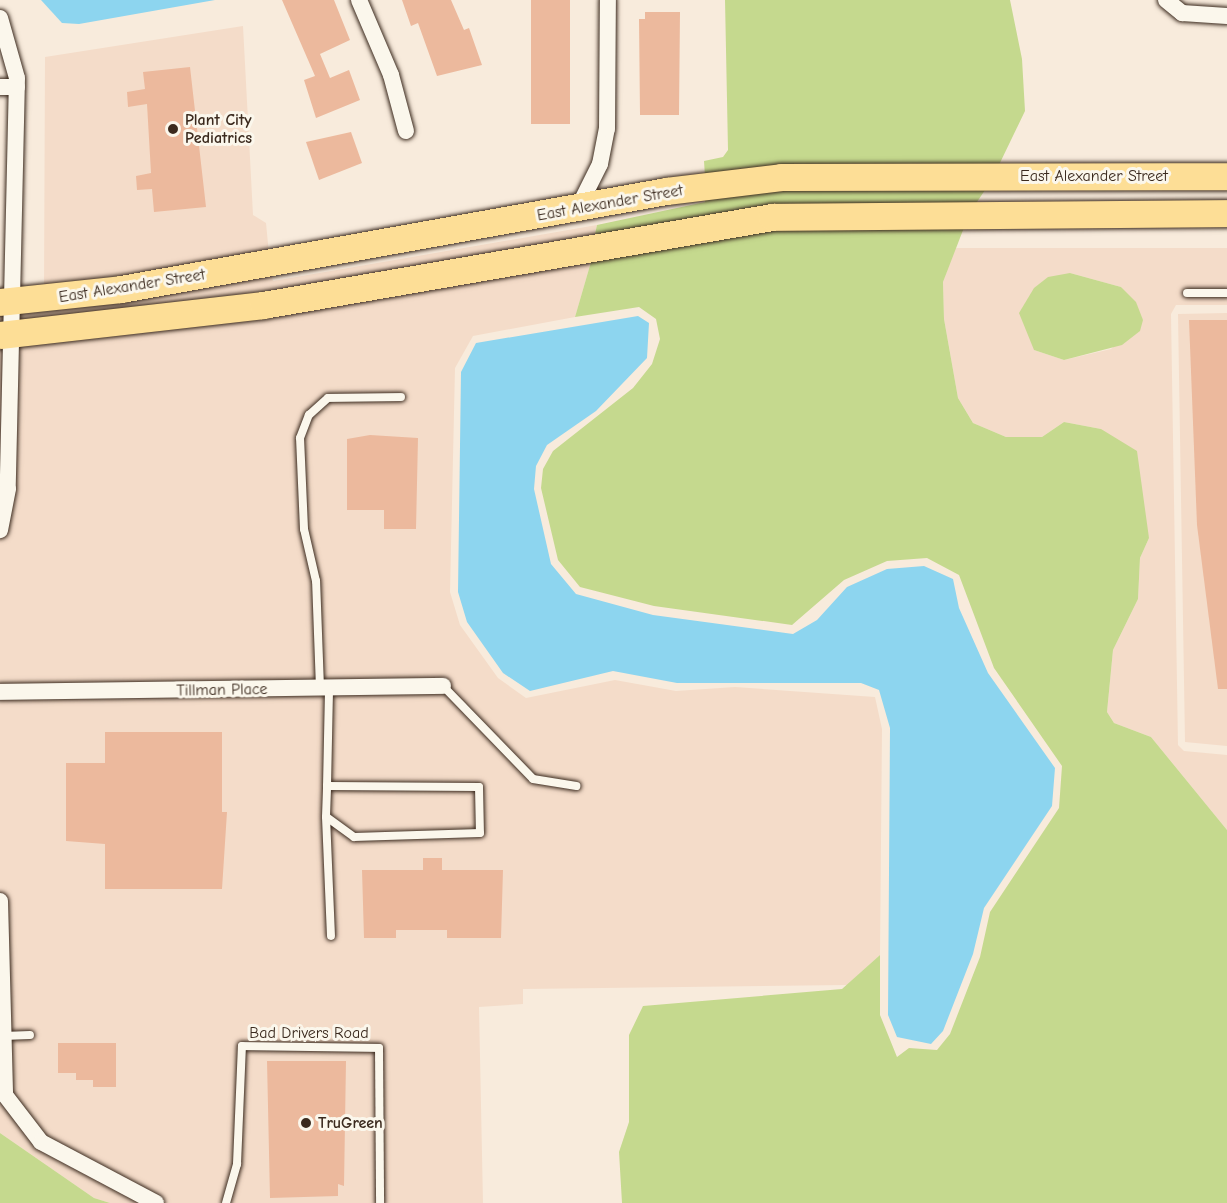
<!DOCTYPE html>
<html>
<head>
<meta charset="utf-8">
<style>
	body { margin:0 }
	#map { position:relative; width:1227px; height:1203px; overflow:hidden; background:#f8ebdc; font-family:"Comic Neue",sans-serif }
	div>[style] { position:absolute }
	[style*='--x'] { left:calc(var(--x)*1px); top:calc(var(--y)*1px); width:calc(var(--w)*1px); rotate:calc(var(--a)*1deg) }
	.built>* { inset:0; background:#f4dcc9 }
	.green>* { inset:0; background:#c5d98e }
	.water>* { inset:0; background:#8dd5ef }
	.building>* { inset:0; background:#ecb99d; transform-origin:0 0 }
	.roads { filter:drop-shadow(0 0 2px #3b2a1e) drop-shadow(0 0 2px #3b2a1e) }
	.service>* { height:8px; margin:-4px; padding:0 4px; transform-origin:4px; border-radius:4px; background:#fbf7ec }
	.minor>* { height:16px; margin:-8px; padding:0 8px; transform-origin:8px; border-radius:8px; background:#fbf7ec }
	.primary>* { height:27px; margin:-13.5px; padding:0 13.5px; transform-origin:13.5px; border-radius:13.5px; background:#fdde96 }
	.dots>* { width:16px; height:16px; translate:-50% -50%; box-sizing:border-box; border:3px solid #fbf7ec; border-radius:50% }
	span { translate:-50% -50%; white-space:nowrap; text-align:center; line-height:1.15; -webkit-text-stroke:6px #fbf7ec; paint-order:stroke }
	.poi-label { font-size:16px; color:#3b2a1e; font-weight:700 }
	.left { translate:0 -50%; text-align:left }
	.street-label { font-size:16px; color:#3b2a1e }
</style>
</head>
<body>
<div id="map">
	<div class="built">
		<i style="clip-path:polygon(243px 26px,253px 215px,266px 223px,269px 254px,44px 290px,45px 57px)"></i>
		<i style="clip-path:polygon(597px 225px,595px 234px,262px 296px,0 326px,0 313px,46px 312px,271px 274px,273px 281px)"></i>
		<i style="clip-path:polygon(evenodd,955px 248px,1227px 248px,1227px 305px,1176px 305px,1171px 314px,1178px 745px,1184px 751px,1227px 755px,1227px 830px,1151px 737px,1114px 723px,1107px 712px,1113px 650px,1138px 599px,1140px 558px,1149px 538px,1101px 429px,1064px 422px,1042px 437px,1006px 437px,973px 423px,958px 398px,944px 319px,943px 282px,955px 248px,1070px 273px,1121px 287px,1143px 320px,1111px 349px,1064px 360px,1034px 350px,1070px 273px)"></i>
		<i style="clip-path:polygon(593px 255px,575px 317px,473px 336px,455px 368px,450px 592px,460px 625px,498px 678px,526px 698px,615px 680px,676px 691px,735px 687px,875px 697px,882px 729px,880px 955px,847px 985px,523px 989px,523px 1004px,479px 1007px,483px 1203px,110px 1203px,94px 1198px,0 1133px,0 345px)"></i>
		<i style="clip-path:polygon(1227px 313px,1227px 746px,1185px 742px,1178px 314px)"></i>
	</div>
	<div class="green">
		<i style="clip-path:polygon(725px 0,1010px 0,1022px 59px,1025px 111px,998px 167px,705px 177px,704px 161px,723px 157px,728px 150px)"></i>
		<i style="clip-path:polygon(782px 187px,987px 187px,975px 205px,595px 234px,597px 225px,705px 202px,705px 196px)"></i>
		<i style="clip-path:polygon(965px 225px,943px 282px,944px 319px,958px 398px,973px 423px,1006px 437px,1042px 437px,1064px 422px,1101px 429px,1137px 451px,1149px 538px,1140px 558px,1138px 599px,1113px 650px,1107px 712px,1114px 723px,1151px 737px,1227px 830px,1227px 1203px,622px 1203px,619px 1152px,629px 1122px,629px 1035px,643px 1006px,842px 989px,880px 955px,880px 1015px,897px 1057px,909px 1048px,937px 1050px,950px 1034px,980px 957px,990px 912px,1059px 808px,1062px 766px,994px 668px,959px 575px,927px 558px,887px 561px,844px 580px,792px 625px,654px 606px,580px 587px,558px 560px,541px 488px,543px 469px,553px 451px,633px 388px,652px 364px,660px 339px,656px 319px,639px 307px,575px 317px,593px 255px,772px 227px)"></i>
		<i style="clip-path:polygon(1070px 273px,1121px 287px,1136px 302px,1143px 320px,1140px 331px,1122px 345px,1064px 360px,1034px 350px,1019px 313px,1034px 288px,1048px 277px)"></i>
		<i style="clip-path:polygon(0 1133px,94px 1198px,110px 1203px,0 1203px)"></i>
	</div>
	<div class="water">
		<i style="clip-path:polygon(41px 0,215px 0,79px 24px,62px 23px)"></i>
		<i style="clip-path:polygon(638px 316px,649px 323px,647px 358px,596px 411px,547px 445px,536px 466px,534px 489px,551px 564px,576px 594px,653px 615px,793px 634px,817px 620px,847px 587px,887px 569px,924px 566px,953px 579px,959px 608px,988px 673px,1055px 768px,1052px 806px,984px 908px,973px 954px,943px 1031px,931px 1044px,897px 1037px,888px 1015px,890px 728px,879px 690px,861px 683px,677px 683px,613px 671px,530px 691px,503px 673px,467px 622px,458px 592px,461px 372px,476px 343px)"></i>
	</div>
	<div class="building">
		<i style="clip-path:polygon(282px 0,334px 0,350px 40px,320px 54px,330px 78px,349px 70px,360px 100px,316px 118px,304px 80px,315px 76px)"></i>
		<i style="clip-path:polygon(402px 0,451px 0,464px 30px,469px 28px,482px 65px,437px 76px,418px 23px,411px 26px)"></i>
		<i style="left:531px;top:0;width:39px;height:124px"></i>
		<i style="clip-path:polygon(645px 12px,680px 12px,679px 115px,640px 115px,639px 19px,645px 19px)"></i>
		<i style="clip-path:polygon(190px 67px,206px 207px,154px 212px,152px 189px,137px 190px,136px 176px,151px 173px,147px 104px,128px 107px,127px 92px,145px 89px,143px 72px)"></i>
		<i style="clip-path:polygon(351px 132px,362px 163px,319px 180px,306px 142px)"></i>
		<i style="clip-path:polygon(1189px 320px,1227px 320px,1227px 689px,1218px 689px,1197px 525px)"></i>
		<i style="clip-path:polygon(370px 435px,418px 438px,416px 529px,384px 529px,384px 510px,347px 510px,347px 439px)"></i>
		<i style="clip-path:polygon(105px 732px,222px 732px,222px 812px,227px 812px,222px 889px,105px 889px,105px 844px,66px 841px,66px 763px,105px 763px)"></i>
		<i style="clip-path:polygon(423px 858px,442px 858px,442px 870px,503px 870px,501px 938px,447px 938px,447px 930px,396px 930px,396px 938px,364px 938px,362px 870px,423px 870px)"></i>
		<i style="clip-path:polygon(58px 1043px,116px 1043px,116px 1087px,93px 1087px,93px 1080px,76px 1080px,76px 1073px,58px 1073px)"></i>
		<i style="clip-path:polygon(267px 1061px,346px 1061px,344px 1186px,338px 1184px,338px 1196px,270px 1198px)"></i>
	</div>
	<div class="roads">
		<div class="service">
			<i style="--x:1187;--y:293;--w:40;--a:0"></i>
			<i style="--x:443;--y:686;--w:129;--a:45.9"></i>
			<i style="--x:533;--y:779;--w:44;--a:9.2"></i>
			<i style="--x:320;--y:688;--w:107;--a:-92.1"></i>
			<i style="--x:316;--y:581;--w:53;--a:-103"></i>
			<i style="--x:304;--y:529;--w:91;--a:-92.5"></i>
			<i style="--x:300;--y:438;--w:25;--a:-69"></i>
			<i style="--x:309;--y:415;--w:25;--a:-42"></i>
			<i style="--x:328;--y:398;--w:73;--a:-0.8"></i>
			<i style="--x:327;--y:786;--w:152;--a:0.4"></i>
			<i style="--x:479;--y:787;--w:46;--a:88.8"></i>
			<i style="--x:480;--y:833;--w:126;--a:178.2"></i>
			<i style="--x:354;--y:837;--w:34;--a:-144"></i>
			<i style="--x:326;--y:817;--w:31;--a:-88"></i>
			<i style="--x:327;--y:786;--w:97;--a:-88.8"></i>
			<i style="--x:326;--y:817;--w:119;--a:87.6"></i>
			<i style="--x:3;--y:1036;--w:27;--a:-2"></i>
			<i style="--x:226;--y:1203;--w:41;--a:-74.2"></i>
			<i style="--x:237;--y:1164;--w:118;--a:-87.6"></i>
			<i style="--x:242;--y:1046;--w:137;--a:0.8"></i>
			<i style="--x:379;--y:1048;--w:155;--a:89.6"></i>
		</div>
		<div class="minor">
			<i style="--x:359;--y:0;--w:82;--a:66.9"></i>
			<i style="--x:391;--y:75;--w:58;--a:75"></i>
			<i style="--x:1166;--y:0;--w:21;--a:39"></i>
			<i style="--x:1182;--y:13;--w:45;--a:3.8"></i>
			<i style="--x:0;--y:18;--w:62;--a:74.2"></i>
			<i style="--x:17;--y:78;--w:411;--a:91.3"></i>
			<i style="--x:8;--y:489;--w:42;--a:101"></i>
			<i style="--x:0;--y:87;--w:17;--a:0"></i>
			<i style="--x:578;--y:208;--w:49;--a:-63.4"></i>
			<i style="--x:600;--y:164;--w:36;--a:-79"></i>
			<i style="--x:607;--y:129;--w:129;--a:-89.6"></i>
			<i style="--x:0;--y:692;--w:443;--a:-0.8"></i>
			<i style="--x:0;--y:901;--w:194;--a:88.5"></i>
			<i style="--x:5;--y:1095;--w:59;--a:52.5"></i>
			<i style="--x:41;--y:1142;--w:130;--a:27.9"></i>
		</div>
		<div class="primary">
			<i style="--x:0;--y:302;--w:122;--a:-6.1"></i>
			<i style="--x:121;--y:289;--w:554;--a:-10.19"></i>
			<i style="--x:666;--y:191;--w:116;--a:-6.9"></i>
			<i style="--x:781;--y:177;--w:446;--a:-0.1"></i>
			<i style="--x:0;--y:335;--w:265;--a:-6.5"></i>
			<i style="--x:263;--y:305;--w:517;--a:-9.81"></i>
			<i style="--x:772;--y:217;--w:455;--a:-0.5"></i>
		</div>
	</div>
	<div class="dots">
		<i style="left:173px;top:129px;background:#3b2a1e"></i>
		<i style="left:306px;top:1123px;background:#3b2a1e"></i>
	</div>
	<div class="poi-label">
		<span class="left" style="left:185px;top:129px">Plant City<br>Pediatrics</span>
		<span class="left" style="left:318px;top:1123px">TruGreen</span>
	</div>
	<div class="street-label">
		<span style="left:1094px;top:176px">East Alexander Street</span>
		<span style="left:610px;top:203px;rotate:-10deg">East Alexander Street</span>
		<span style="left:132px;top:286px;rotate:-9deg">East Alexander Street</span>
		<span style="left:222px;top:690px;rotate:-1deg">Tillman Place</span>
		<span style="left:309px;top:1033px">Bad Drivers Road</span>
	</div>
</div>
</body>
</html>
